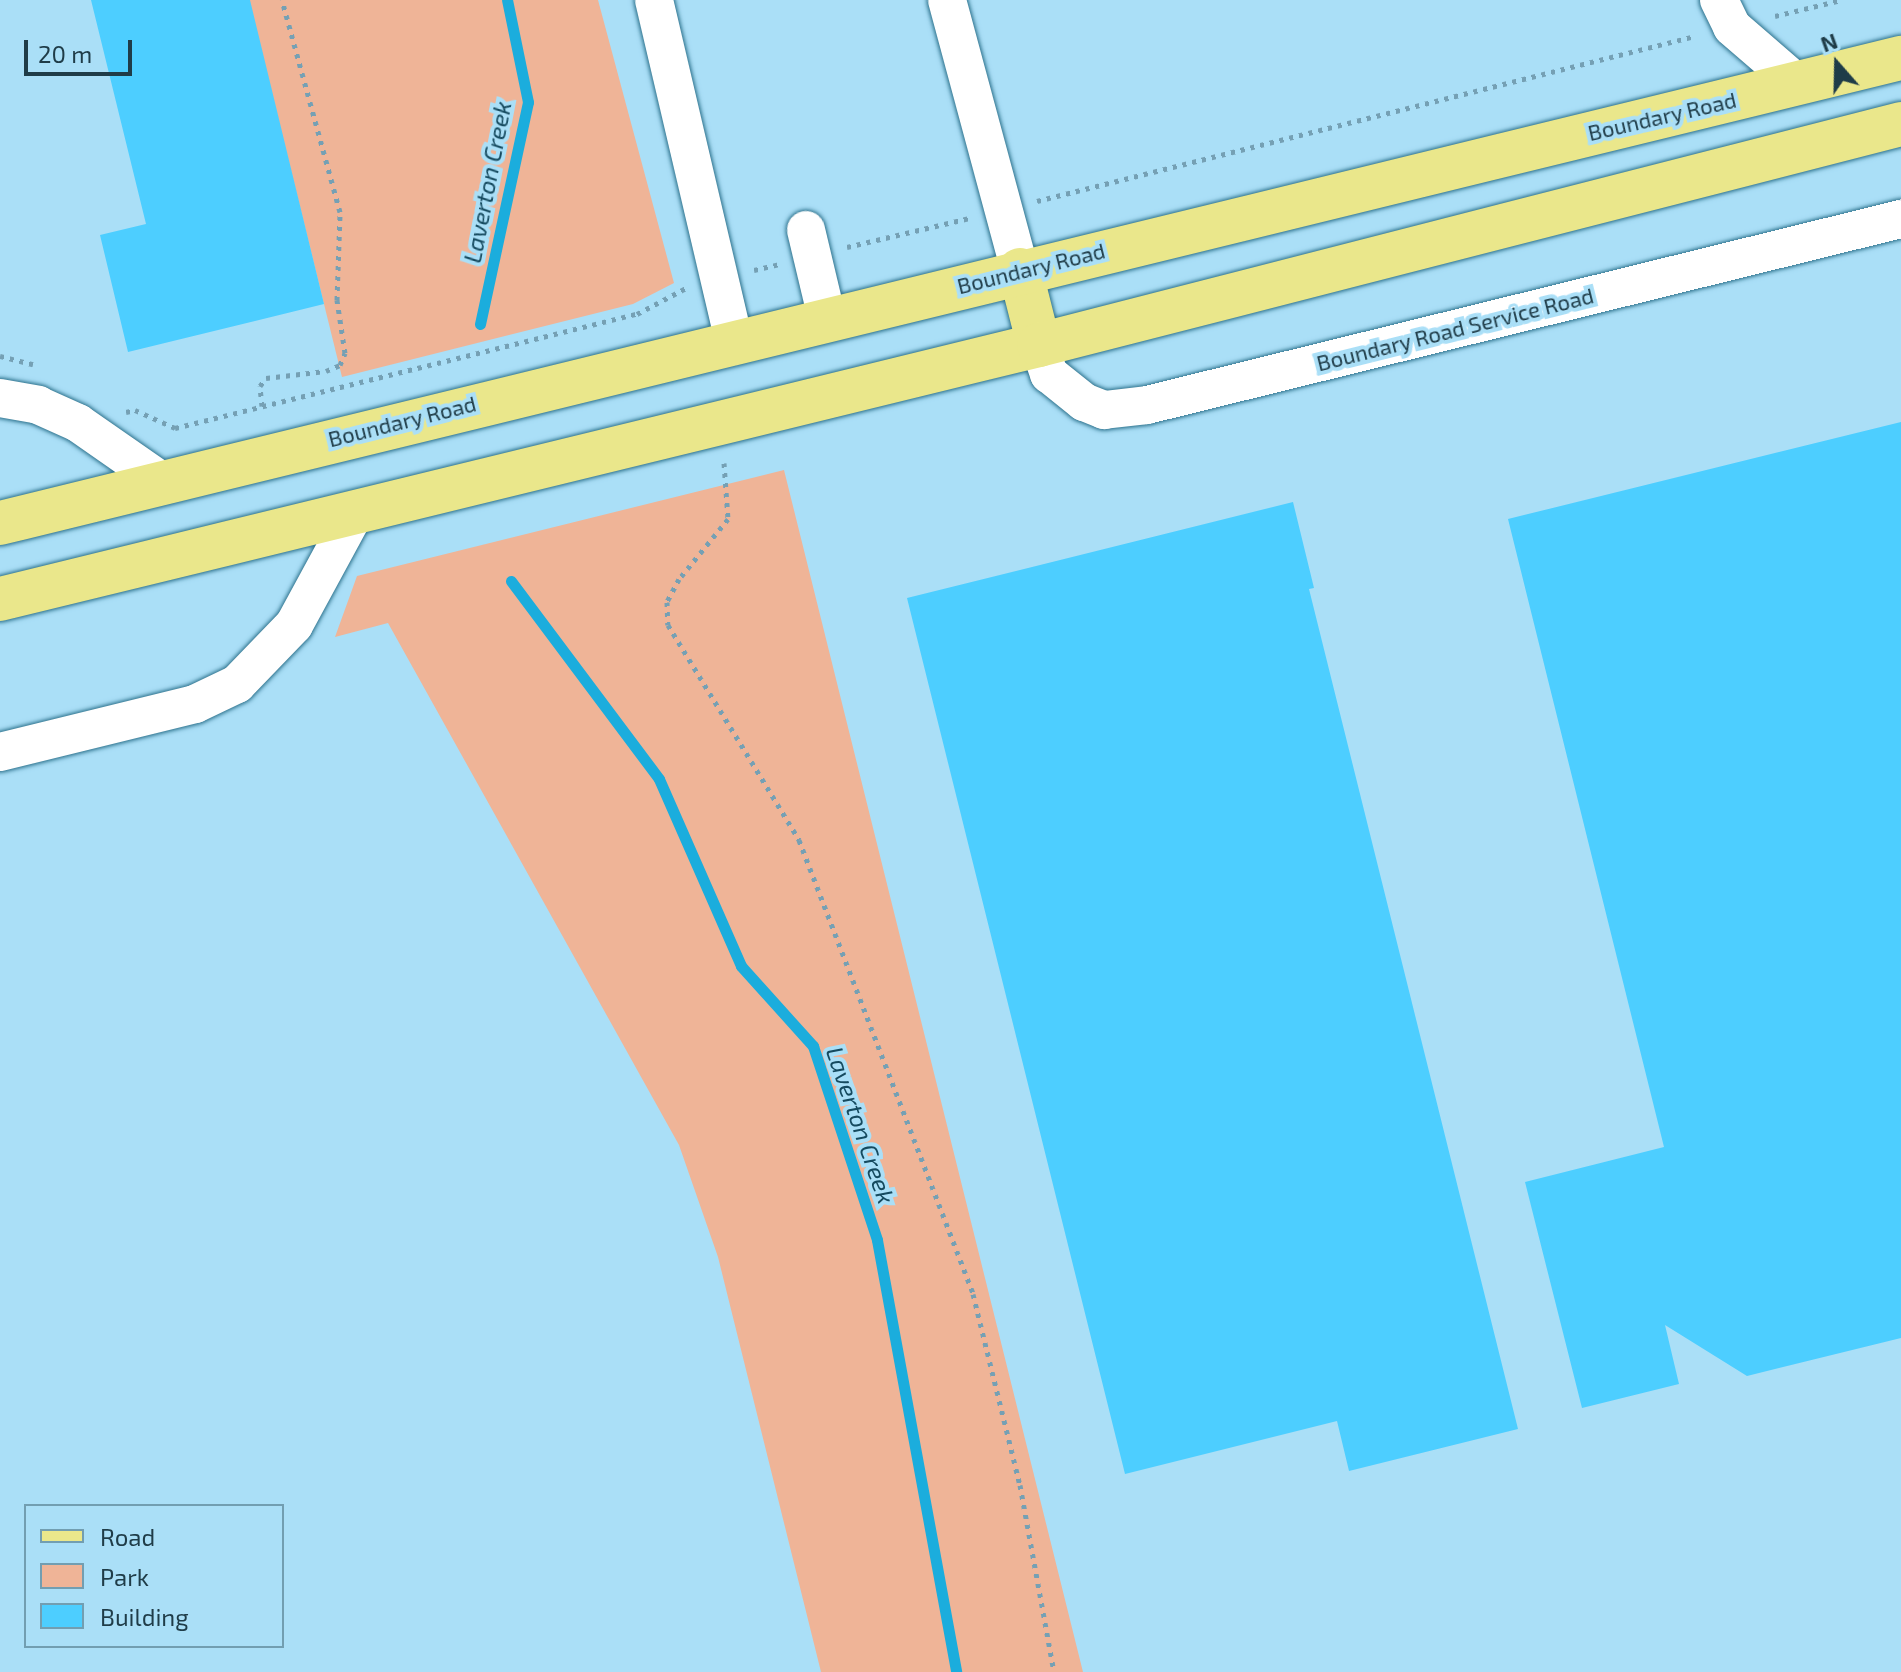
<!DOCTYPE html>
<html>
<head>
<meta charset="utf-8">
<style>
	body { margin:0 }
	#map { position:relative; width:1901px; height:1672px; overflow:hidden; background:#aadff7; font-family:"Exo 2",sans-serif }
	div>[style] { position:absolute }
	[style*='--x'] { left:calc(var(--x)*1px); top:calc(var(--y)*1px); width:calc(var(--w)*1px); rotate:calc(var(--a)*1deg) }
	.green>* { inset:0; background:#efb497 }
	.stream>* { height:11px; margin:-5.5px; padding:0 5.5px; transform-origin:5.5px; border-radius:5.5px; background:#1baddd }
	.building>* { inset:0; background:#4dceff }
	.path>* { height:5px; margin-top:-2.5px; transform-origin:0; background:repeating-linear-gradient(90deg,#75a0b4 0 4px,transparent 0 10px) }
	.roads { filter:drop-shadow(0 0 2px #2d728d) drop-shadow(0 0 2px #2d728d) }
	.minor>* { height:38px; margin:-19px; padding:0 19px; transform-origin:19px; border-radius:19px; background:#fff }
	.major>* { height:44px; margin:-22px; padding:0 22px; transform-origin:22px; border-radius:22px; background:#eae78b }
	span { translate:-50% -50%; white-space:nowrap; text-align:center; line-height:1.15; -webkit-text-stroke:8px #aadff7; paint-order:stroke }
	.street-label { font-size:22px; color:#1f3c48 }
	.water-label { font-size:24px; color:#154a5f; font-style:italic }
	.legend { position:absolute; left:24px; top:1504px; width:260px; height:144px; box-sizing:border-box; background:#aadff7; border:2px solid #729eb1; margin:0; padding:10px 14px; list-style:none; font-size:24px; color:#1f3c48 }
	.legend li { display:flex; align-items:center; gap:16px; height:40px }
	.legend b { width:40px; border:2px solid #729eb1 }
	.north { position:absolute; left:1797px; top:24px; width:80px; height:80px; -webkit-text-stroke:6px #aadff7; paint-order:stroke; rotate:340deg; font-size:22px; font-weight:700; line-height:32px; text-align:center; color:#1f3c48 }
	.north::after { content:''; display:block; margin:auto; width:28px; height:36px; background:#1f3c48; clip-path:polygon(50% 0,100% 100%,50% 72%,0 100%) }
	.scale { position:absolute; left:24px; top:40px; width:108px; height:36px; box-sizing:border-box; border:4px solid #1f3c48; border-top:0; padding-left:10px; font-size:24px; line-height:28px; white-space:nowrap; color:#1f3c48; -webkit-text-stroke:6px #aadff7; paint-order:stroke }
</style>
</head>
<body>
<div id="map">
	<div class="green">
		<i style="clip-path:polygon(249px 0,598px 0,674px 283px,633px 304px,342px 377px)"></i>
		<i style="clip-path:polygon(784px 470px,1083px 1672px,821px 1672px,718px 1257px,679px 1145px,388px 623px,335px 637px,357px 576px)"></i>
	</div>
	<div class="stream">
		<i style="--x:480;--y:324;--w:227;--a:-77.8"></i>
		<i style="--x:528;--y:102;--w:104;--a:-101.6"></i>
		<i style="--x:511;--y:581;--w:247;--a:53.2"></i>
		<i style="--x:659;--y:779;--w:204;--a:66.3"></i>
		<i style="--x:741;--y:966;--w:108;--a:48"></i>
		<i style="--x:813;--y:1046;--w:204;--a:71.7"></i>
		<i style="--x:877;--y:1240;--w:439;--a:79.6"></i>
	</div>
	<div class="building">
		<i style="clip-path:polygon(91px 0,250px 0,324px 304px,128px 352px,100px 235px,146px 224px)"></i>
		<i style="clip-path:polygon(1901px 422px,1901px 1338px,1747px 1376px,1665px 1325px,1679px 1384px,1582px 1408px,1525px 1182px,1664px 1147px,1508px 519px)"></i>
		<i style="clip-path:polygon(1293px 502px,1314px 588px,1309px 589px,1518px 1429px,1349px 1471px,1337px 1421px,1125px 1474px,907px 598px)"></i>
	</div>
	<div class="path">
		<i style="--x:1775;--y:16;--w:68;--a:-13.6"></i>
		<i style="--x:1037;--y:201;--w:678;--a:-14.08"></i>
		<i style="--x:847;--y:247;--w:126;--a:-13.3"></i>
		<i style="--x:754;--y:270;--w:26;--a:-13"></i>
		<i style="--x:0;--y:356;--w:34;--a:14"></i>
		<i style="--x:262;--y:406;--w:20;--a:-96"></i>
		<i style="--x:260;--y:386;--w:10;--a:-53"></i>
		<i style="--x:266;--y:378;--w:60;--a:-6.7"></i>
		<i style="--x:326;--y:371;--w:15;--a:-23"></i>
		<i style="--x:340;--y:365;--w:13;--a:-67"></i>
		<i style="--x:345;--y:353;--w:54;--a:-98.6"></i>
		<i style="--x:337;--y:300;--w:88;--a:-88"></i>
		<i style="--x:340;--y:212;--w:220;--a:-105.3"></i>
		<i style="--x:126;--y:412;--w:9;--a:-13"></i>
		<i style="--x:135;--y:410;--w:44;--a:24.2"></i>
		<i style="--x:175;--y:428;--w:476;--a:-13.9"></i>
		<i style="--x:637;--y:314;--w:55;--a:-28"></i>
		<i style="--x:724;--y:463;--w:56;--a:85.9"></i>
		<i style="--x:728;--y:519;--w:77;--a:129.2"></i>
		<i style="--x:679;--y:579;--w:26;--a:118"></i>
		<i style="--x:667;--y:602;--w:23;--a:88"></i>
		<i style="--x:668;--y:625;--w:252;--a:58.6"></i>
		<i style="--x:799;--y:840;--w:486;--a:69"></i>
		<i style="--x:973;--y:1294;--w:197;--a:76.2"></i>
		<i style="--x:1020;--y:1485;--w:190;--a:79.7"></i>
	</div>
	<div class="roads">
		<div class="minor">
			<i style="--x:654;--y:0;--w:350;--a:76.8"></i>
			<i style="--x:947;--y:0;--w:280;--a:74.9"></i>
			<i style="--x:1719;--y:0;--w:30;--a:64"></i>
			<i style="--x:1732;--y:27;--w:87;--a:40.8"></i>
			<i style="--x:806;--y:230;--w:90;--a:76.6"></i>
			<i style="--x:1039;--y:345;--w:31;--a:71"></i>
			<i style="--x:1049;--y:374;--w:45;--a:38.7"></i>
			<i style="--x:1084;--y:402;--w:22;--a:22"></i>
			<i style="--x:1104;--y:410;--w:43;--a:-6.6"></i>
			<i style="--x:1147;--y:405;--w:777;--a:-13.86"></i>
			<i style="--x:0;--y:398;--w:39;--a:10"></i>
			<i style="--x:38;--y:405;--w:44;--a:24.2"></i>
			<i style="--x:78;--y:423;--w:103;--a:34.8"></i>
			<i style="--x:0;--y:752;--w:201;--a:-13.8"></i>
			<i style="--x:195;--y:704;--w:47;--a:-25.5"></i>
			<i style="--x:237;--y:684;--w:82;--a:-46"></i>
			<i style="--x:294;--y:625;--w:130;--a:-61.5"></i>
		</div>
		<div class="major">
			<i style="--x:1020;--y:270;--w:77;--a:75.8"></i>
			<i style="--x:0;--y:523;--w:1957;--a:-13.75"></i>
			<i style="--x:0;--y:599;--w:1070;--a:-13.74"></i>
			<i style="--x:1039;--y:345;--w:890;--a:-14.38"></i>
		</div>
	</div>
	<div class="street-label">
		<span style="left:1662px;top:116px;rotate:-13deg">Boundary Road</span>
		<span style="left:1031px;top:268px;rotate:-14deg">Boundary Road</span>
		<span style="left:1455px;top:329px;rotate:-14deg">Boundary Road Service Road</span>
		<span style="left:402px;top:421px;rotate:-14deg">Boundary Road</span>
	</div>
	<div class="water-label">
		<span style="left:487px;top:182px;rotate:-79deg">Laverton Creek</span>
		<span style="left:861px;top:1125px;rotate:71deg">Laverton Creek</span>
	</div>
	<ul class="legend">
	<li><b style="height:10px;background:#eae78b"></b>Road</li>
	<li><b style="height:22px;background:#efb497"></b>Park</li>
	<li><b style="height:22px;background:#4dceff"></b>Building</li>
	</ul>
	<div class="north">N</div>
	<div class="scale">20 m</div>
</div>
</body>
</html>
